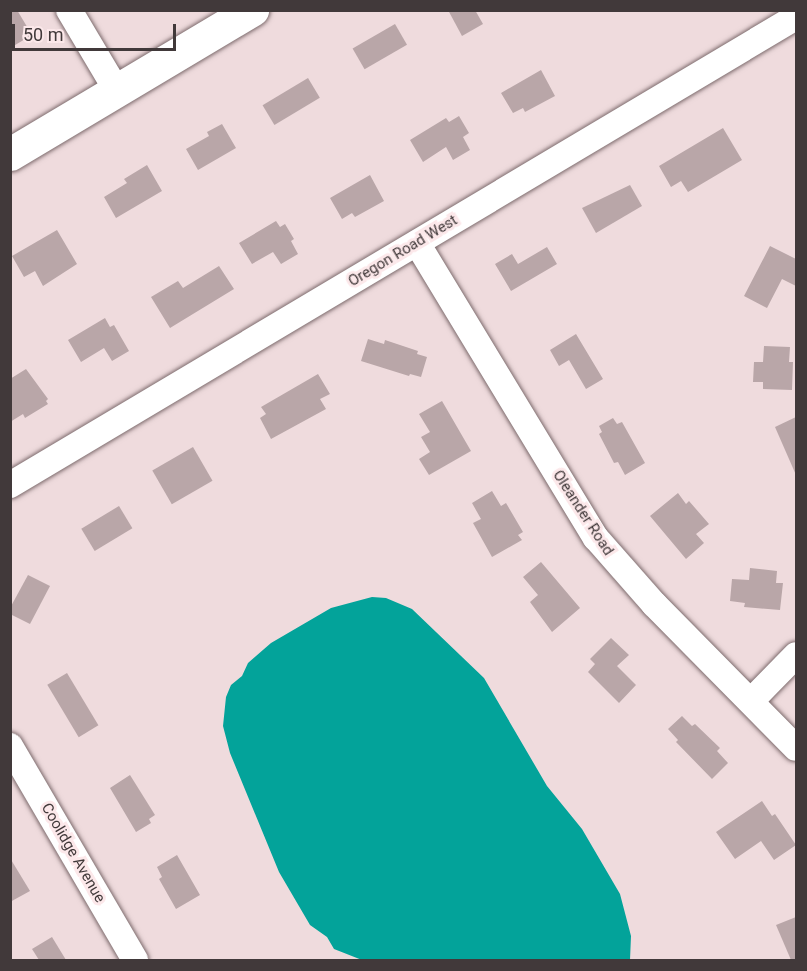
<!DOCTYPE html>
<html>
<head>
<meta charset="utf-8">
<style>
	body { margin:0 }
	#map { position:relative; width:807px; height:971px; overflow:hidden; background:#efdbdd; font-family:Roboto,sans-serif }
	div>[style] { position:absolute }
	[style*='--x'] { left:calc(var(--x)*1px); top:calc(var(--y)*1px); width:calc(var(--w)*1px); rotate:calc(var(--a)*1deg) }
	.water>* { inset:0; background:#03a39a }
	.building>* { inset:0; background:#b9a6a8; transform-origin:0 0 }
	.roads { filter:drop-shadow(0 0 2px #7d6b6d) drop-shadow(0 0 2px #7d6b6d) }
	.minor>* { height:26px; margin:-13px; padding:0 13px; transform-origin:13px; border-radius:13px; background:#fff }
	.secondary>* { height:33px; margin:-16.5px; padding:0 16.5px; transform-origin:16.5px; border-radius:16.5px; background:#fff }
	span { translate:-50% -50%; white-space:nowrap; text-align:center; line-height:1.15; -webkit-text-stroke:6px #fce8ea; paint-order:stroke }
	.street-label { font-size:15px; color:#41393a }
	.frame { position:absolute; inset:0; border:12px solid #41393a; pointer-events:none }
	.scale { position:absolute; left:12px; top:24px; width:164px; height:27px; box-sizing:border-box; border:3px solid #41393a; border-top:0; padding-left:8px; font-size:18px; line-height:21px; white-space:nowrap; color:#41393a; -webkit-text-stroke:4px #fce8ea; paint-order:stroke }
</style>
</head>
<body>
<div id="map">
	<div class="water">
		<i style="clip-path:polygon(372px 597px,386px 598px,412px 609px,484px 678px,547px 786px,582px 829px,620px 894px,631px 936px,630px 960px,362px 960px,334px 949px,327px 937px,310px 925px,279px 872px,230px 753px,223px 726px,226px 697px,231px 685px,242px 676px,248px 663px,271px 643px,331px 608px)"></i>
	</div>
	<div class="building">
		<i style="clip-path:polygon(10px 10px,17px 10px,32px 35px,10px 48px)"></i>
		<i style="clip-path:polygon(448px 10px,475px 10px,483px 24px,462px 36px)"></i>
		<i style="left:395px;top:24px;width:24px;height:49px;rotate:60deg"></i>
		<i style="clip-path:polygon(541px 70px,555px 96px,525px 112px,523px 108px,513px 113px,501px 93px)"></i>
		<i style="left:308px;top:78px;width:23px;height:53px;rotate:59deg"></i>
		<i style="clip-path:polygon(459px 116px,469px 133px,463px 137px,470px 150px,453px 160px,446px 147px,423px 162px,410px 140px,446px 118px,449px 122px)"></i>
		<i style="clip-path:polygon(222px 124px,236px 148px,198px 170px,186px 149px,209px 136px,207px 132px)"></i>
		<i style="clip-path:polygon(723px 128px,742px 160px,688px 192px,681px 181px,671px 187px,659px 166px)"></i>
		<i style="clip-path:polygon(147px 165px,162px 191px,116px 218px,104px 197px,127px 183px,124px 179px)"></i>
		<i style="clip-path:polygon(370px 175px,384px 201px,355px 217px,352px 213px,342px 219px,330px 198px)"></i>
		<i style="clip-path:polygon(630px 185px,642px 206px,596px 233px,582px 208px)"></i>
		<i style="clip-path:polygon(276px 221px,280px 227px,285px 224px,294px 239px,291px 241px,298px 254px,281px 264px,273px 252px,252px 264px,239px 243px)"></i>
		<i style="clip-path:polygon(57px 230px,77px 264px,43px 286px,35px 271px,24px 277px,12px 256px)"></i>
		<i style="clip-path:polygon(770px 246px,796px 259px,796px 286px,782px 279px,767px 308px,744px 296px)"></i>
		<i style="clip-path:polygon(547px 247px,557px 264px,511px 291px,495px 264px,512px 254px,518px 264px)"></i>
		<i style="clip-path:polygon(219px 266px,234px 289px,170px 328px,151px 297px,178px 281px,183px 288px)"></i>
		<i style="clip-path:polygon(105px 318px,110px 327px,114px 325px,129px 351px,112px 361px,104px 348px,81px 362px,68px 340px)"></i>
		<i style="clip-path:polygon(576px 334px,603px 379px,586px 389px,569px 360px,559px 366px,550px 350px)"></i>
		<i style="clip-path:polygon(368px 339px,384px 344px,385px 340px,418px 351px,417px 354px,427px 357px,421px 377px,410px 374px,409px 376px,361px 361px)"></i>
		<i style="clip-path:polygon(764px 346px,790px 347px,789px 362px,793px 362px,792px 390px,763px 389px,763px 382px,753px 382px,754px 362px,763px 362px)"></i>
		<i style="clip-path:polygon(26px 369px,48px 399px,46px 401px,48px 404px,25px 418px,23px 414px,10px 422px,10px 379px)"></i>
		<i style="clip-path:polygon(318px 374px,330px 394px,320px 399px,326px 409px,271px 439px,260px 418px,266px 414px,261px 407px)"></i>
		<i style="clip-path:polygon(442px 401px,471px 451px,429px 475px,419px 459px,430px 452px,421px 437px,430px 432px,419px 414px)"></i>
		<i style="clip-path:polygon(796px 417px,796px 475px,775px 427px)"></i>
		<i style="clip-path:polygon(613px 418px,617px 424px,622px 422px,645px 463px,625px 475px,618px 462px,614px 463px,599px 434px,602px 432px,599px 426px)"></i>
		<i style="left:193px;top:447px;width:39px;height:47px;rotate:60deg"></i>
		<i style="clip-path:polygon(492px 491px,501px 506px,506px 503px,523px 532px,518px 535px,522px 540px,492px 557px,473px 523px,481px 519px,472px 503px)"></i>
		<i style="clip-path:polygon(678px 493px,686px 504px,689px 501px,709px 524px,696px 534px,704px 543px,686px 559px,650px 516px)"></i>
		<i style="left:119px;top:506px;width:26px;height:44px;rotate:59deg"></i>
		<i style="clip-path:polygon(541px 562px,580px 608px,552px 632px,530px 602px,538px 595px,523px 577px)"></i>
		<i style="clip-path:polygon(750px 568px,777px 571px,776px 583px,783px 583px,780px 610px,744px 607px,745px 603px,730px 601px,732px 579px,749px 580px)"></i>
		<i style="clip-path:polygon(28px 575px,50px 586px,30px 624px,10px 614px,10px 608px)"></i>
		<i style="clip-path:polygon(611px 638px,629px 655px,617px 666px,636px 685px,619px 703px,588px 672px,595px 664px,590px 659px)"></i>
		<i style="left:67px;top:673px;width:61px;height:23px;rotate:59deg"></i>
		<i style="clip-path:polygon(682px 716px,692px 726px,695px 724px,720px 748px,717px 751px,728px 763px,712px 779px,676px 742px,678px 740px,668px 729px)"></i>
		<i style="clip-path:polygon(130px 775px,155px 815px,149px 819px,151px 823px,136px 832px,110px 788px)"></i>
		<i style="clip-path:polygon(762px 801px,772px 816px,775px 814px,796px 845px,774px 860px,761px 841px,735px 859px,716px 832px)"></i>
		<i style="clip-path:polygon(177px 855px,200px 895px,176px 909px,159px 879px,162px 877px,157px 867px)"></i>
		<i style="clip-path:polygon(10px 858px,30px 891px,10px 902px)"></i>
		<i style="clip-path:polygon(796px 917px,796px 960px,791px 960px,776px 925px)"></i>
		<i style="clip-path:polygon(52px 937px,66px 960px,39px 960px,32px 949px)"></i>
	</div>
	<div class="roads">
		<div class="minor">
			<i style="--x:69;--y:10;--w:94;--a:59.3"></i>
			<i style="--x:417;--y:243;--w:345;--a:58.8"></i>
			<i style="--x:596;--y:538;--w:88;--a:48.7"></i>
			<i style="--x:654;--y:604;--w:202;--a:45.4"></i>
			<i style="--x:10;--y:485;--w:915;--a:-30.77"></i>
			<i style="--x:751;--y:701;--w:64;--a:-45.6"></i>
			<i style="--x:10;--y:746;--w:248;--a:59.7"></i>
		</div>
		<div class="secondary">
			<i style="--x:10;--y:154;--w:282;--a:-30.8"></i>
		</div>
	</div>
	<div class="street-label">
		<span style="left:403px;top:251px;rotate:-31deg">Oregon Road West</span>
		<span style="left:583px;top:513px;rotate:57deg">Oleander Road</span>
		<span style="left:73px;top:853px;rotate:60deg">Coolidge Avenue</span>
	</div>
	<div class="frame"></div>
	<div class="scale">50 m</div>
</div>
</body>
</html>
